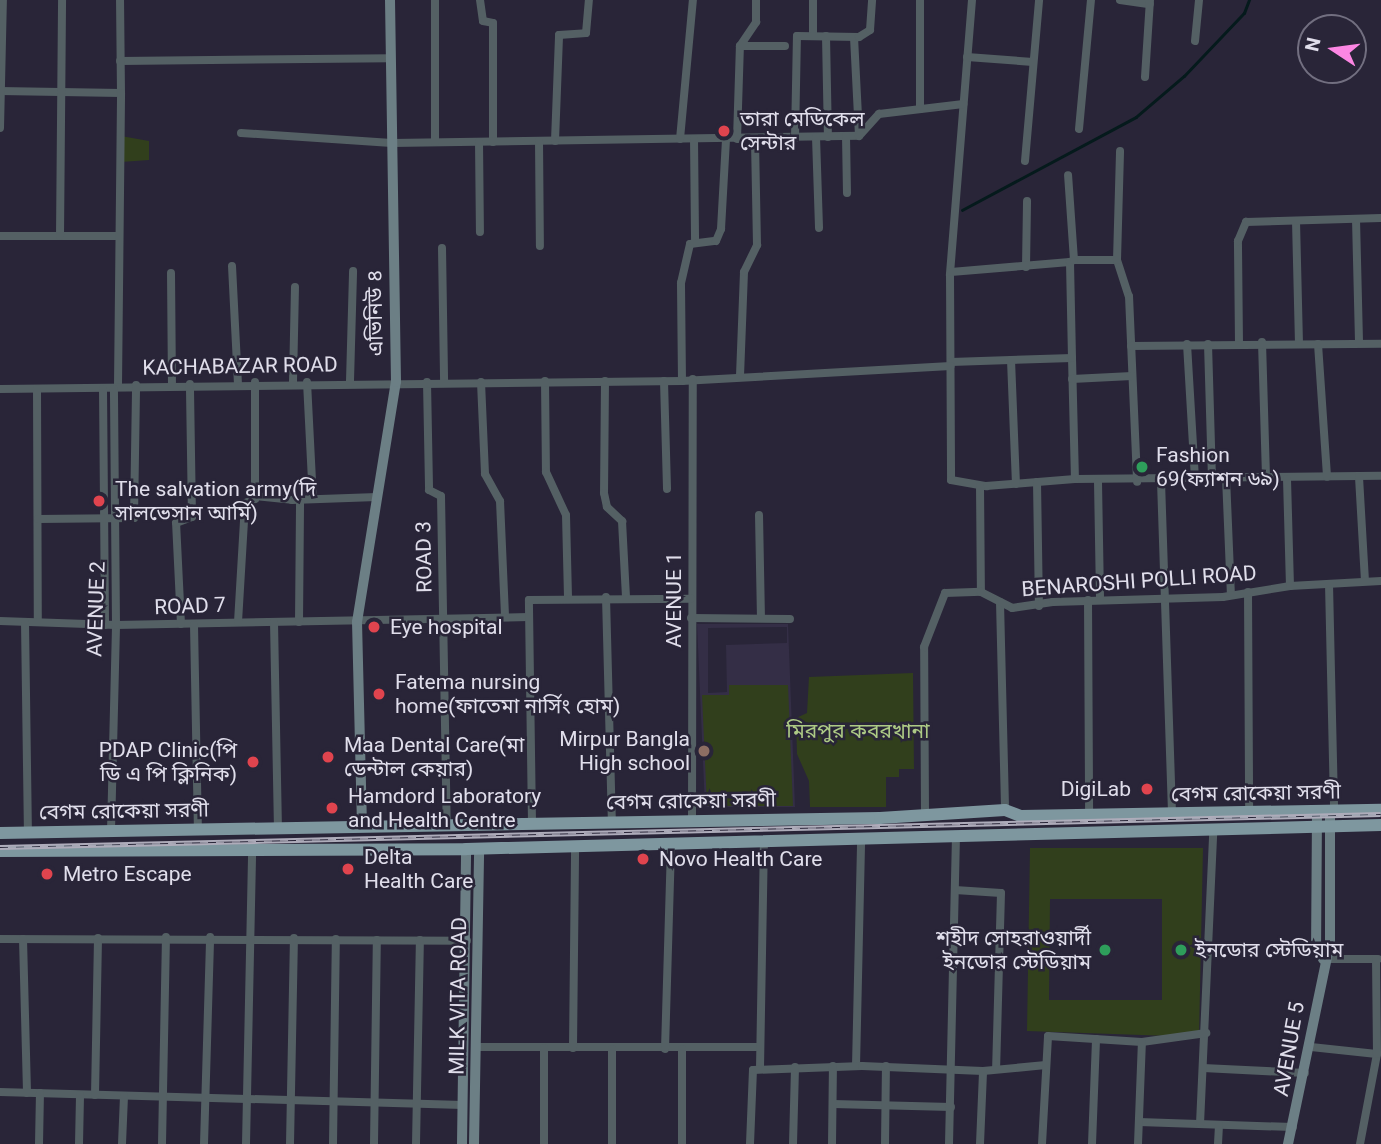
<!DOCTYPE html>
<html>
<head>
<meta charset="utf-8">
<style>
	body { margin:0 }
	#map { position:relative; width:1381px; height:1144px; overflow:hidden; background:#292538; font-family:Roboto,"Noto Sans Bengali",sans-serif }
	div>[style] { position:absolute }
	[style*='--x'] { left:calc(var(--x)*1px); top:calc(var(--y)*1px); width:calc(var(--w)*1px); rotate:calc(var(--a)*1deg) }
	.built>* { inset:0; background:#342e46 }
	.green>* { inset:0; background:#313f1c }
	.stream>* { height:2.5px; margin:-1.25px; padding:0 1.25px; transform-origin:1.25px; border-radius:1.25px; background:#051a1c }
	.street>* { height:8px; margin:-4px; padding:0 4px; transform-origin:4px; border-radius:4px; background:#546064 }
	.secondary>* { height:10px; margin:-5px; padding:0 5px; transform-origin:5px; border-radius:5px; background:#6c7f85 }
	.primary>* { height:12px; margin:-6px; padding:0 6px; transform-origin:6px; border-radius:6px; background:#7e979f }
	.rail>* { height:5px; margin-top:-2.5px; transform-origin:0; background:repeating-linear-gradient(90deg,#292538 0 8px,#aeacba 0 16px); box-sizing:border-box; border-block:2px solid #aeacba }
	.dots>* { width:19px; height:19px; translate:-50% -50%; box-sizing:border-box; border:4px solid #292538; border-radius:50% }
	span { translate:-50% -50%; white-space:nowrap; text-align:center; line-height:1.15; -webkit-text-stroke:5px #292538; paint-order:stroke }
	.poi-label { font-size:21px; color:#e0deeb }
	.left { translate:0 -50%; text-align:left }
	.right { translate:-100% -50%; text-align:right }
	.street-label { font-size:21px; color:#e0deeb }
	.park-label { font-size:21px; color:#adca85 }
	.north { position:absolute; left:1297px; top:14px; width:70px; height:70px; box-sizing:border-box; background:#292538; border:2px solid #726f80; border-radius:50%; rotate:283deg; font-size:19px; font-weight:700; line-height:28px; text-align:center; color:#e0deeb }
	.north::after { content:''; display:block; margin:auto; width:24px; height:32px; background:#fc86e3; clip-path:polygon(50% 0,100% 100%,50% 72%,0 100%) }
</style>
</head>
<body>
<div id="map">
	<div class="built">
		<i style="clip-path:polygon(evenodd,697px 624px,788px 624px,795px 807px,705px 807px,697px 624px,787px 627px,787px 643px,726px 645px,727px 692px,708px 693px,708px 628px,787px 627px,697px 624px,730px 685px,793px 806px,703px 695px,730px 695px,730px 685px)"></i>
	</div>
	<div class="green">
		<i style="clip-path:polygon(121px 136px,149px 141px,149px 160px,121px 162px)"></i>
		<i style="clip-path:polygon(913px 673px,914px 769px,899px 769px,899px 777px,886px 777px,886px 807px,810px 807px,809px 781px,797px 754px,796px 718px,807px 713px,809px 677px)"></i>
		<i style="clip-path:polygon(729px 685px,788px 685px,793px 806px,707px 806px,702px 695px,729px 695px)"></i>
		<i style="clip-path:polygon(evenodd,1030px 848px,1203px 848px,1199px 1037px,1027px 1031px,1030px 848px,1162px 899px,1162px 1000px,1049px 1000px,1050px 899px,1162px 899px)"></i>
	</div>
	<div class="stream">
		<i style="--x:962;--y:210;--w:197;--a:-28.1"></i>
		<i style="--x:1136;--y:117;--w:63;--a:-40.5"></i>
		<i style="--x:1184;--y:76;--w:87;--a:-46.4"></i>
		<i style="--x:1244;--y:13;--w:14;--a:-69"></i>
	</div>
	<div class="street">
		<i style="--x:480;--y:0;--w:21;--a:82"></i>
		<i style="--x:483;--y:21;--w:10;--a:11"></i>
		<i style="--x:493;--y:23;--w:119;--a:90"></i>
		<i style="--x:813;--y:0;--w:36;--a:90"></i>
		<i style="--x:920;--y:0;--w:109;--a:90"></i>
		<i style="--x:972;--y:0;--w:276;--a:94.6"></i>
		<i style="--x:950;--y:275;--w:205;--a:89.7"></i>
		<i style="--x:951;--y:480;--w:36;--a:10"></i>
		<i style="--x:986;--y:486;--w:89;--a:-4.5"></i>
		<i style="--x:1075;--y:479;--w:306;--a:-0.6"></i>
		<i style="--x:1120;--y:0;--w:30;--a:8"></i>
		<i style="--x:826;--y:36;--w:101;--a:88.9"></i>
		<i style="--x:854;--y:37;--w:99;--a:87.1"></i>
		<i style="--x:1195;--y:41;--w:41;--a:-84.4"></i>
		<i style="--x:740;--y:46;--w:29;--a:-56"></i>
		<i style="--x:756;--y:22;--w:22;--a:-90"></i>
		<i style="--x:967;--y:57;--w:66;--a:4.3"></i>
		<i style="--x:120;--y:61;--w:270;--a:-0.6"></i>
		<i style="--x:1145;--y:77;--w:77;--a:-86.3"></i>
		<i style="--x:0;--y:91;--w:121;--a:0.9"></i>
		<i style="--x:121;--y:93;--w:93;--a:-90.6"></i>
		<i style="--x:0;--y:128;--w:128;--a:-88.7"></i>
		<i style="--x:1079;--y:129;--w:130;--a:-84.7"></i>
		<i style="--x:241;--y:133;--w:151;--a:3.8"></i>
		<i style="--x:392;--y:143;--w:467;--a:-0.9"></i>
		<i style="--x:846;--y:136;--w:57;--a:89"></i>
		<i style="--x:859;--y:136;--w:30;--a:-48"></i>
		<i style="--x:879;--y:114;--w:85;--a:-6.8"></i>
		<i style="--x:816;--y:137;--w:91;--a:88.1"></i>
		<i style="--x:795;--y:138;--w:102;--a:-88.9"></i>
		<i style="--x:797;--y:36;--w:62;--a:0.9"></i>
		<i style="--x:859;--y:37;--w:13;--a:-32"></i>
		<i style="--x:870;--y:30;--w:30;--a:-86"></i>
		<i style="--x:680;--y:139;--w:140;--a:-84.7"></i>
		<i style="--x:694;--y:139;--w:104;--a:89.4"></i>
		<i style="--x:737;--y:139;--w:93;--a:-88.2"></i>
		<i style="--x:740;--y:46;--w:45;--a:0"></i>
		<i style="--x:539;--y:141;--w:105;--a:89.5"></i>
		<i style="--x:555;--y:141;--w:106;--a:-87.8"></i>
		<i style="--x:559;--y:35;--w:27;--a:-4"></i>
		<i style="--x:586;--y:33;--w:33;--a:-85"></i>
		<i style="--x:435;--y:142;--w:142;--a:-90"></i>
		<i style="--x:479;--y:142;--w:90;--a:89.4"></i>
		<i style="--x:1025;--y:161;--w:162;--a:-85"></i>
		<i style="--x:1356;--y:219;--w:124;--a:88.6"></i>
		<i style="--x:1296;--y:221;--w:121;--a:88.6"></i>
		<i style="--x:0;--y:236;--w:118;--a:0"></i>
		<i style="--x:60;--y:236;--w:236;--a:-89.5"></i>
		<i style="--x:442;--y:248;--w:134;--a:89.1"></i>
		<i style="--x:1074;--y:260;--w:43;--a:0"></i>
		<i style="--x:1117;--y:260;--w:38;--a:72"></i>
		<i style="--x:1129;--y:296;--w:186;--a:87.5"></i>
		<i style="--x:1117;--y:260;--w:109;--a:-88.4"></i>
		<i style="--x:232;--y:266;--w:117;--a:87.1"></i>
		<i style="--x:1026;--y:267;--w:66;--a:-89.1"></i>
		<i style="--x:951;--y:272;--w:119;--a:-4.8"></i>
		<i style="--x:171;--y:273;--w:111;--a:89.5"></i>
		<i style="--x:1262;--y:342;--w:138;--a:88.3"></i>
		<i style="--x:1239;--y:343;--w:102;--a:-90.6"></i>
		<i style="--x:1238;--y:241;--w:21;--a:-67"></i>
		<i style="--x:1246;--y:222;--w:135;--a:-1.7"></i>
		<i style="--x:1187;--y:344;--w:135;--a:86.6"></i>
		<i style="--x:1208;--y:344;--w:134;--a:88.3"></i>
		<i style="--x:1318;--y:344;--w:133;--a:86.1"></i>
		<i style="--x:1131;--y:346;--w:250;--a:-0.5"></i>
		<i style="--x:1072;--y:358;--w:121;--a:88.6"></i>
		<i style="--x:1011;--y:360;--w:124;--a:87.7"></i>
		<i style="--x:951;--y:362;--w:121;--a:-1.9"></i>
		<i style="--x:1072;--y:358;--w:96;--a:-91.2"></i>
		<i style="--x:1070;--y:262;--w:4;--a:-27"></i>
		<i style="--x:1074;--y:260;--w:85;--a:-94"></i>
		<i style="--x:740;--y:376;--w:104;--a:-87.8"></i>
		<i style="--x:744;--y:272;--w:30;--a:-64"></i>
		<i style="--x:757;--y:245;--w:106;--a:-91.1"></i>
		<i style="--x:1072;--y:379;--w:60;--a:-2.9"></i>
		<i style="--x:350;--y:381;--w:110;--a:-88.4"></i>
		<i style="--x:545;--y:381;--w:91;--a:89.4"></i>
		<i style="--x:546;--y:472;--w:47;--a:65.1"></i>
		<i style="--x:566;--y:515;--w:83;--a:88.6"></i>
		<i style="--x:605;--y:381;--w:112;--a:90.5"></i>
		<i style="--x:604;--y:493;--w:14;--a:78"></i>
		<i style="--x:607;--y:507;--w:21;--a:43"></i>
		<i style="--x:622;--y:521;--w:77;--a:87"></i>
		<i style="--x:664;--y:381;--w:108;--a:88.4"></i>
		<i style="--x:682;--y:381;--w:98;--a:-90.6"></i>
		<i style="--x:681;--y:283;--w:40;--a:-77"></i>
		<i style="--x:690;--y:244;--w:26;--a:-7"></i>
		<i style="--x:716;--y:241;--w:13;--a:-67"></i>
		<i style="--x:721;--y:229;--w:90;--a:-86.8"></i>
		<i style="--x:293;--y:382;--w:95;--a:-88.8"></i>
		<i style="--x:307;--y:382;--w:117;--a:87.1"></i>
		<i style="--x:427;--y:382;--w:108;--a:88.9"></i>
		<i style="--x:429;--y:490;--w:13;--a:27"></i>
		<i style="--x:441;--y:496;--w:328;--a:89"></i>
		<i style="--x:481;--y:382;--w:92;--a:87.5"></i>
		<i style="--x:485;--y:474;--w:31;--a:61"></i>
		<i style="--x:500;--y:501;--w:116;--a:87.5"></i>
		<i style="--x:118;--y:385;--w:292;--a:-89.4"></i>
		<i style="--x:0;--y:389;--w:682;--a:-0.67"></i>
		<i style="--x:682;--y:381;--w:269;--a:-3.2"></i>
		<i style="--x:37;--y:389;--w:233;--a:89.8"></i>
		<i style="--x:103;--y:389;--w:236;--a:89.5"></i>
		<i style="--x:1226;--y:477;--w:118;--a:87.6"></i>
		<i style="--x:1359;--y:477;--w:104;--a:86.7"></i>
		<i style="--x:1287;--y:479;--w:107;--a:88.4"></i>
		<i style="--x:1161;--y:481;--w:333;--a:88.1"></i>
		<i style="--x:1037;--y:482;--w:124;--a:89.1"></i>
		<i style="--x:1098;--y:482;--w:118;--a:89"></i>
		<i style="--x:980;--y:486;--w:106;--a:89.5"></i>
		<i style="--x:255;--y:496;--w:37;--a:6"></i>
		<i style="--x:292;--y:500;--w:85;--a:-2"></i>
		<i style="--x:759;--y:515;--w:103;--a:88.9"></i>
		<i style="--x:38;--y:519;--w:96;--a:-0.6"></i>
		<i style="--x:134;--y:518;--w:133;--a:-89.1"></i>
		<i style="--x:1329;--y:584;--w:228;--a:88.7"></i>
		<i style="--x:1248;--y:592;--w:221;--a:89.7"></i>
		<i style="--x:606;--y:597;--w:224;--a:88.5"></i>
		<i style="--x:1088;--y:600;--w:215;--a:89.7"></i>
		<i style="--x:1000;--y:602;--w:208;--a:88.6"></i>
		<i style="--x:691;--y:618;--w:99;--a:0.6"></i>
		<i style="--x:0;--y:621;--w:116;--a:2"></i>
		<i style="--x:116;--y:625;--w:413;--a:-1.1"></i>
		<i style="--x:25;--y:622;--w:210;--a:89.2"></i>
		<i style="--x:238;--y:622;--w:119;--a:-86.6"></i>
		<i style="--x:245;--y:503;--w:11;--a:-22"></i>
		<i style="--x:255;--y:499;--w:117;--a:-90"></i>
		<i style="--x:274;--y:622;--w:206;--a:88.9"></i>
		<i style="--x:299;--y:622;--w:122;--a:-89.5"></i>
		<i style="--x:181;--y:624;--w:101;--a:-92.8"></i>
		<i style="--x:176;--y:523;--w:17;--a:-21"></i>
		<i style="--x:192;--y:517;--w:133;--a:-90.9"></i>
		<i style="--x:194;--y:625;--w:204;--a:88.9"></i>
		<i style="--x:925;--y:813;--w:166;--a:-90.3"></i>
		<i style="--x:924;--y:647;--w:58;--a:-68.7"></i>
		<i style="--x:945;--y:593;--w:36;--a:-2"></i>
		<i style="--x:981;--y:592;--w:35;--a:27"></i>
		<i style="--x:1012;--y:608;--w:41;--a:-8.3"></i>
		<i style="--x:1053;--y:602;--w:170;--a:-1.7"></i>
		<i style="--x:1223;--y:597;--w:68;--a:-9.3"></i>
		<i style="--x:1290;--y:586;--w:91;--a:-3.1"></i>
		<i style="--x:692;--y:821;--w:442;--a:-89.9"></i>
		<i style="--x:532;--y:823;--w:223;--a:-90.8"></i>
		<i style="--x:529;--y:600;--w:162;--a:-0.4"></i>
		<i style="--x:111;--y:831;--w:206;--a:-88.6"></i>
		<i style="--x:116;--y:625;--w:236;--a:-90.5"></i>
		<i style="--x:955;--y:890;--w:46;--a:3.7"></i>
		<i style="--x:1001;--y:893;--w:174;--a:91.6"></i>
		<i style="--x:0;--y:939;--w:467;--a:0.2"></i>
		<i style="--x:23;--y:939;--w:154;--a:88.5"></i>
		<i style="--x:1324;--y:959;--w:54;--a:0"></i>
		<i style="--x:477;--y:1047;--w:283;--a:0"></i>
		<i style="--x:1311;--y:1047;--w:66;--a:6.1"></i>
		<i style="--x:573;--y:1048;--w:201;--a:-89.4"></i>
		<i style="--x:612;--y:1049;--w:95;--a:90"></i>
		<i style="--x:665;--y:1049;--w:204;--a:-88.3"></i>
		<i style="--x:856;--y:1066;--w:224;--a:-88.7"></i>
		<i style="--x:760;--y:1068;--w:225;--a:-89"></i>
		<i style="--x:1203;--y:1068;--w:102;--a:2.8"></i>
		<i style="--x:0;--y:1092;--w:463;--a:1.6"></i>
		<i style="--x:95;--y:1095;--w:157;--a:-88.9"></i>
		<i style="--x:833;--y:1104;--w:118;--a:1.5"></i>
		<i style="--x:1139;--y:1122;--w:154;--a:1.9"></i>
		<i style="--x:1200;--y:1124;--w:291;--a:-87.4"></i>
		<i style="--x:39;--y:1144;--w:51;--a:-88.9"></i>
		<i style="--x:79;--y:1144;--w:49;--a:-88.8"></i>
		<i style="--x:122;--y:1144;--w:48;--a:-87.6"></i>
		<i style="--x:162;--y:1144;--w:207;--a:-88.9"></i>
		<i style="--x:204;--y:1144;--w:207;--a:-88.3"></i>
		<i style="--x:246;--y:1144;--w:296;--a:-88.8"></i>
		<i style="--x:290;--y:1144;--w:206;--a:-88.9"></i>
		<i style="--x:333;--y:1144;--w:205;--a:-89.2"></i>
		<i style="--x:374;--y:1144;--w:204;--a:-89.2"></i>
		<i style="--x:416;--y:1144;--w:204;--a:-88.9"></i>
		<i style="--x:544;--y:1144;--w:96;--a:-90"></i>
		<i style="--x:682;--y:1144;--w:95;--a:-90"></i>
		<i style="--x:750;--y:1144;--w:74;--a:-87.7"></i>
		<i style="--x:753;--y:1070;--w:109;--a:-2.1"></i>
		<i style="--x:862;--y:1066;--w:121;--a:2.4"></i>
		<i style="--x:983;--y:1071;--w:63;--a:-5.4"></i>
		<i style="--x:793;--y:1144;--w:77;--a:-88.5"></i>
		<i style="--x:832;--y:1144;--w:78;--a:-89.3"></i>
		<i style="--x:885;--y:1144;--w:78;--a:-89.3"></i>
		<i style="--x:949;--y:1144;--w:305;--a:-88.7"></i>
		<i style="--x:980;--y:1144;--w:73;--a:-87.6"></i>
		<i style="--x:1042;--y:1144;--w:108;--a:-86.8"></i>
		<i style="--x:1048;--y:1036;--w:94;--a:3.7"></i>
		<i style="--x:1142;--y:1042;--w:65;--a:-8"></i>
		<i style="--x:1092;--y:1144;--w:105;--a:-87.8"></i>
		<i style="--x:1138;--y:1144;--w:102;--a:-87.8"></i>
		<i style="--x:1218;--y:1144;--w:19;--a:-87"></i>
		<i style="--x:1360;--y:1144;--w:92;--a:-79.3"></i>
		<i style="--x:1377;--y:1054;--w:95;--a:-90.6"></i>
	</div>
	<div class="secondary">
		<i style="--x:1317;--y:812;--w:132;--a:90.4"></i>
		<i style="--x:1316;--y:944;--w:17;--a:65"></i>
		<i style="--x:362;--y:826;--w:204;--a:-91.4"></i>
		<i style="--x:357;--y:622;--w:243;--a:-80.8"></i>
		<i style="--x:396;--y:382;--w:382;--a:-90.9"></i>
		<i style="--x:462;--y:1144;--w:295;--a:-89.2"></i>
		<i style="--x:474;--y:1144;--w:296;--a:-89"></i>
		<i style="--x:1288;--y:1144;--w:205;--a:-78.2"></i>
		<i style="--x:1330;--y:943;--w:131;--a:-90"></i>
	</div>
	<div class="primary">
		<i style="--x:0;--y:833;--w:880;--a:-0.98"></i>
		<i style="--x:880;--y:818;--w:125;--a:-3.7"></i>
		<i style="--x:1005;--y:810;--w:17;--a:21"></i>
		<i style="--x:1021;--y:816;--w:360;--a:-1"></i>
		<i style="--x:0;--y:851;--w:466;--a:-0.2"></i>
		<i style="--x:466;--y:849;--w:915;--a:-1.5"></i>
	</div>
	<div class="rail">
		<i style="--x:0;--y:847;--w:1381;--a:-1.37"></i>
	</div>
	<div class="dots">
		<i style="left:724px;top:131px;background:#e0444e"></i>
		<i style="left:1142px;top:467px;background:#2e9e5b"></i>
		<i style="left:99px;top:501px;background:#e0444e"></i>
		<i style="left:374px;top:627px;background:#e0444e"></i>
		<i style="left:379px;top:694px;background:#e0444e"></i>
		<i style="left:704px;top:751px;background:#8d6e63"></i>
		<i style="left:328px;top:757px;background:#e0444e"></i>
		<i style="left:253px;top:762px;background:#e0444e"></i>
		<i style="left:1147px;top:789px;background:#e0444e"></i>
		<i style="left:332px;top:808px;background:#e0444e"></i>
		<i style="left:643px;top:859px;background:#e0444e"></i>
		<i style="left:348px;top:869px;background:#e0444e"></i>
		<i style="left:47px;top:874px;background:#e0444e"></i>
		<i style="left:1105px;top:950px;background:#2e9e5b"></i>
		<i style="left:1181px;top:950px;background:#2e9e5b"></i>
	</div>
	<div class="poi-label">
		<span class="left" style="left:740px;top:131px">তারা মেডিকেল<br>সেন্টার</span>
		<span class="left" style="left:1156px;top:467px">Fashion<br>69(ফ্যাশন ৬৯)</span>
		<span class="left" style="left:115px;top:501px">The salvation army(দি<br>সালভেসান আর্মি)</span>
		<span class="left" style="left:390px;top:627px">Eye hospital</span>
		<span class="left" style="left:395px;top:694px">Fatema nursing<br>home(ফাতেমা নার্সিং হোম)</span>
		<span class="right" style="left:690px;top:751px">Mirpur Bangla<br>High school</span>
		<span class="left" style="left:344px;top:757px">Maa Dental Care(মা<br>ডেন্টাল কেয়ার)</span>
		<span class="right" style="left:237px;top:762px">PDAP Clinic(পি<br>ডি এ পি ক্লিনিক)</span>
		<span class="right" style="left:1131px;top:789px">DigiLab</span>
		<span class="left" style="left:348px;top:808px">Hamdord Laboratory<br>and Health Centre</span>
		<span class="left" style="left:364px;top:869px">Delta<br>Health Care</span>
		<span class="left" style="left:659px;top:859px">Novo Health Care</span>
		<span class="left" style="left:63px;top:874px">Metro Escape</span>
		<span class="right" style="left:1091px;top:950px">শহীদ সোহরাওয়ার্দী<br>ইনডোর স্টেডিয়াম</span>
		<span class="left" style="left:1195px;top:950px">ইনডোর স্টেডিয়াম</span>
	</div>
	<div class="street-label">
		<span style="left:375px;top:313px;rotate:-91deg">এভিনিউ ৪</span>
		<span style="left:240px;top:366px;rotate:-1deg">KACHABAZAR ROAD</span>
		<span style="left:424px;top:557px;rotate:-91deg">ROAD 3</span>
		<span style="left:1139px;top:581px;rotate:-4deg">BENAROSHI POLLI ROAD</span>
		<span style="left:674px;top:600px;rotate:-90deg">AVENUE 1</span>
		<span style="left:190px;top:606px;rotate:-2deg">ROAD 7</span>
		<span style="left:96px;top:609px;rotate:-88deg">AVENUE 2</span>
		<span style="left:1256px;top:793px;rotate:-1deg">বেগম রোকেয়া সরণী</span>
		<span style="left:691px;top:801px;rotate:-1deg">বেগম রোকেয়া সরণী</span>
		<span style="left:124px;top:811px;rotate:-1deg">বেগম রোকেয়া সরণী</span>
		<span style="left:458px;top:996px;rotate:-89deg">MILK VITA ROAD</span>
		<span style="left:1289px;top:1049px;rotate:-80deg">AVENUE 5</span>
	</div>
	<div class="park-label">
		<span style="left:858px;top:731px">মিরপুর কবরখানা</span>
	</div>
	<div class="north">N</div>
</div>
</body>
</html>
